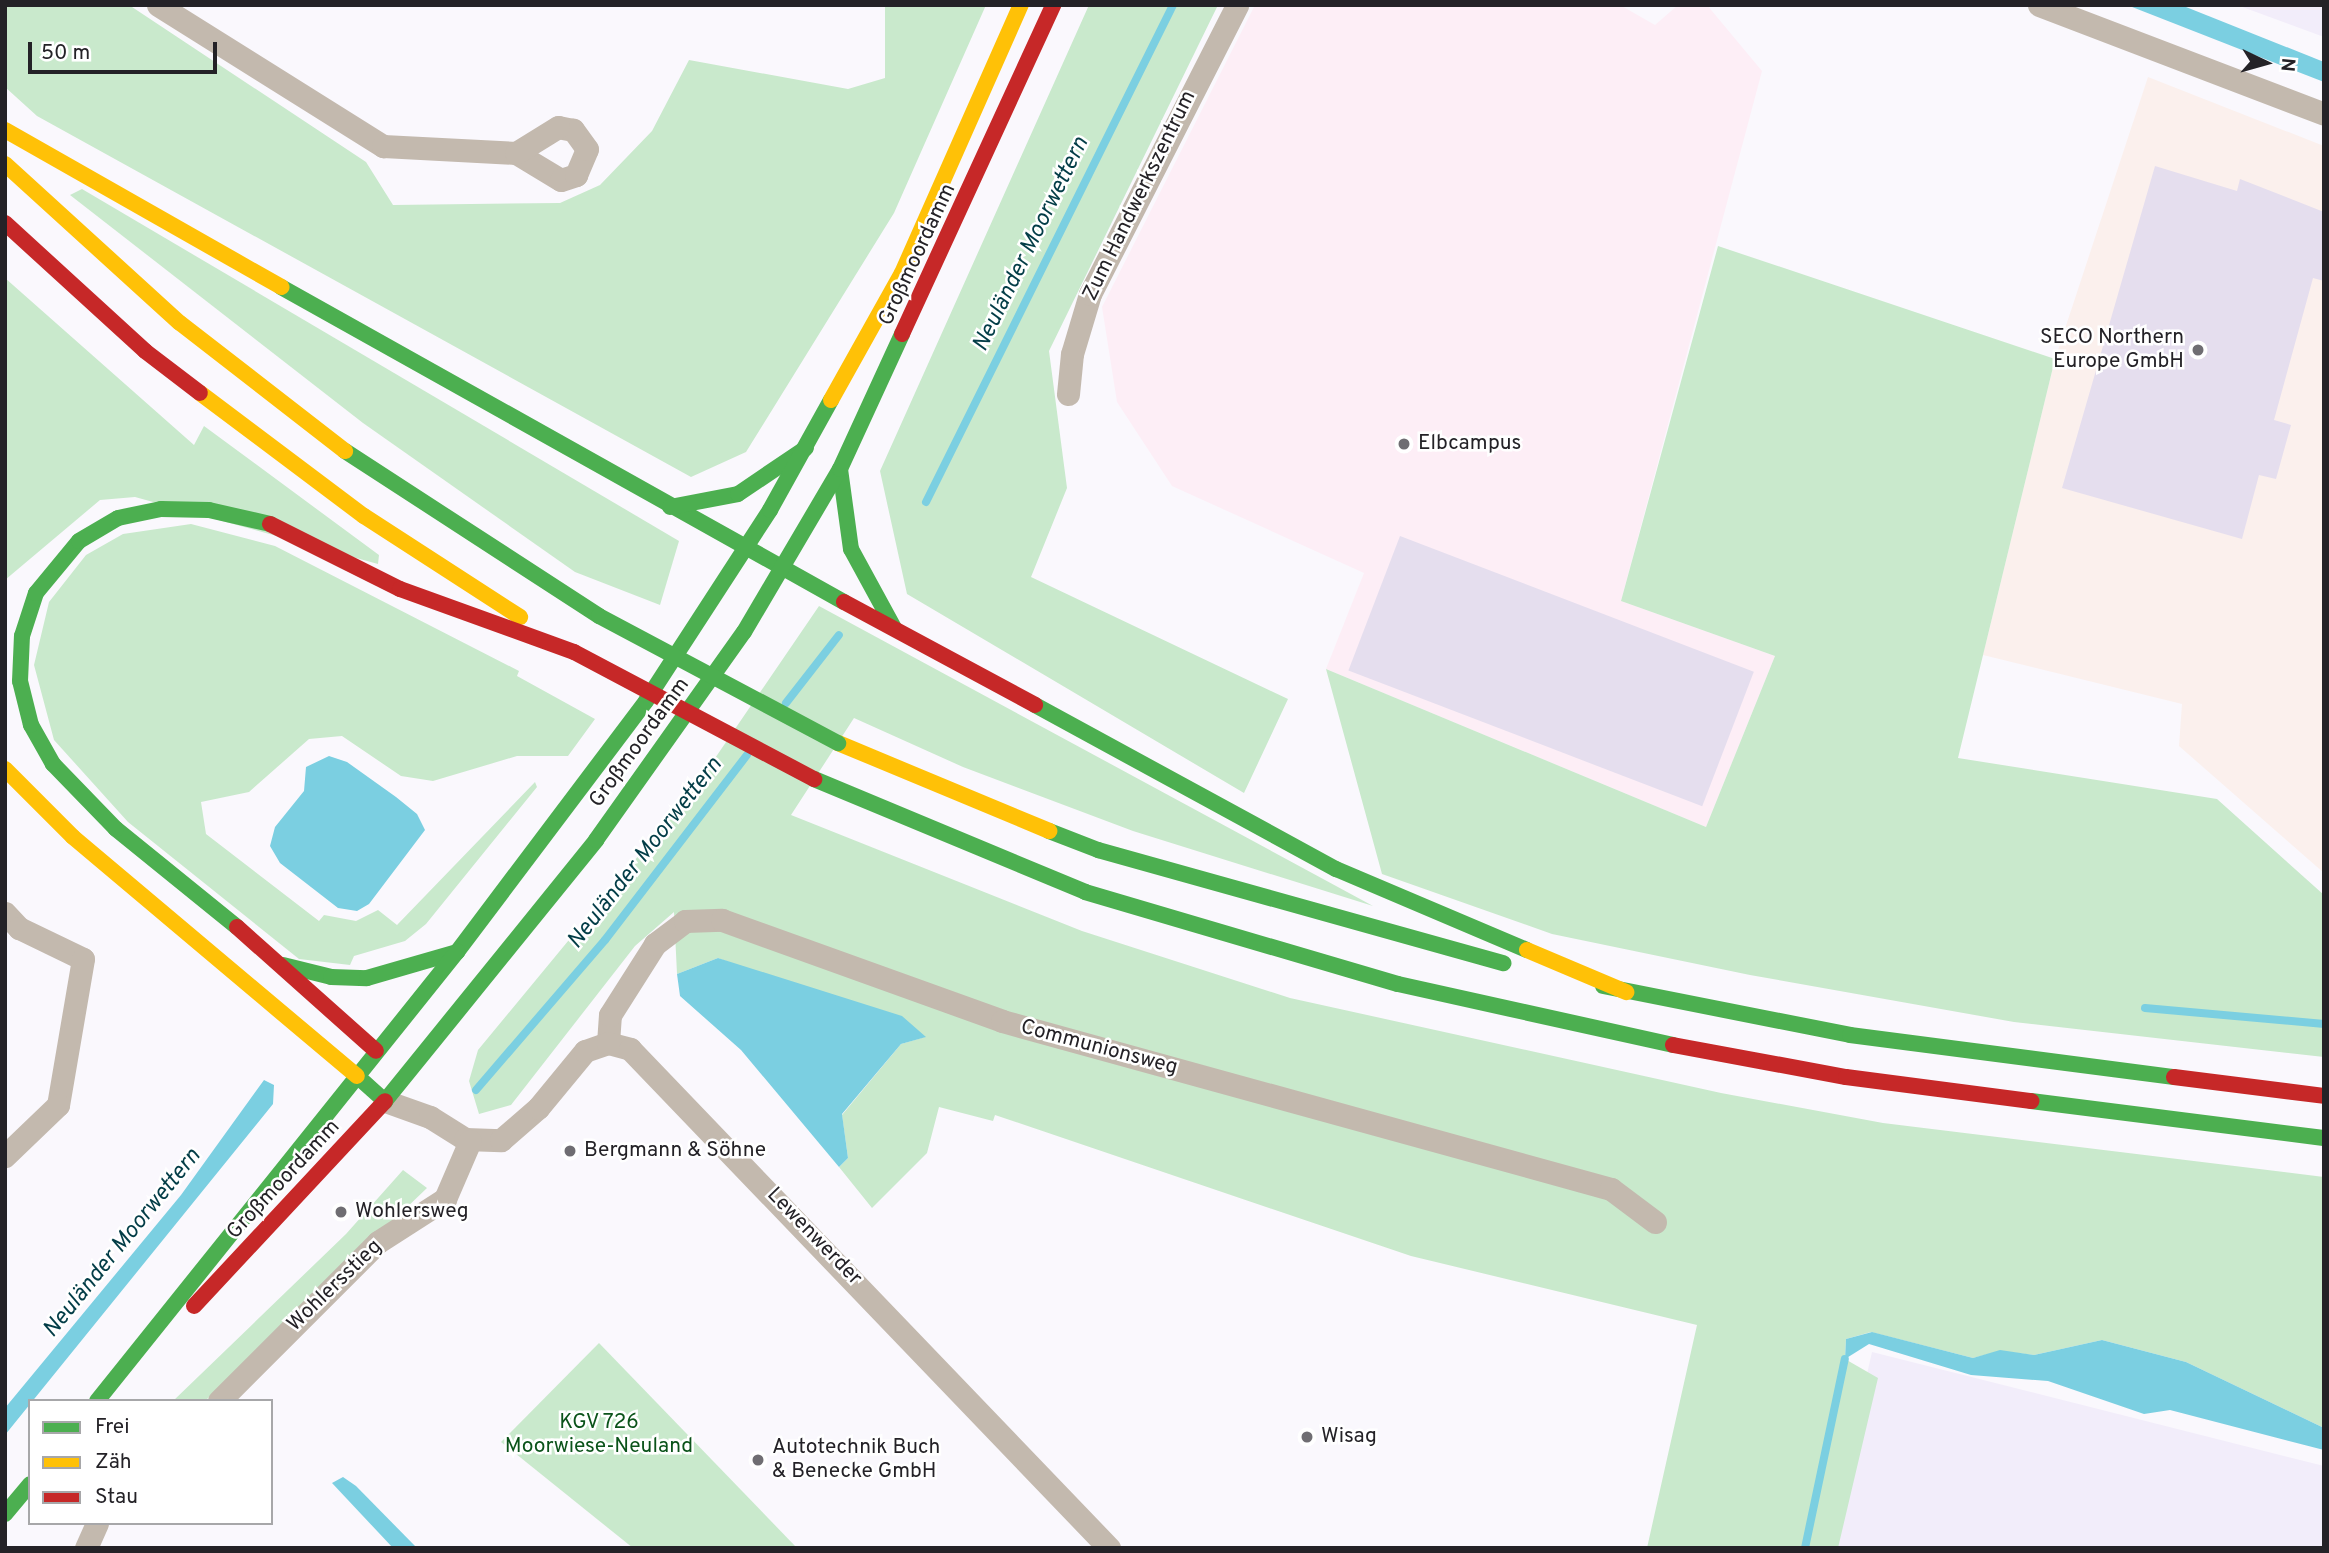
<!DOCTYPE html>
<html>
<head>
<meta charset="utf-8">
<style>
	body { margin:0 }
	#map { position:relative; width:2329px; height:1553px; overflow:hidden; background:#faf8fd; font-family:Overpass,sans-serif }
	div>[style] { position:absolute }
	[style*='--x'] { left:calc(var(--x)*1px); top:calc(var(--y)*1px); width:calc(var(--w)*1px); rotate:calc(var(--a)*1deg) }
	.built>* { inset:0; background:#f2edfa }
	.industrial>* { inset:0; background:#fbf0ed }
	.education>* { inset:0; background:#fdeef6 }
	.green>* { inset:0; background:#c9e9cc }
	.water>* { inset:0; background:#7bcfe1 }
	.stream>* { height:8px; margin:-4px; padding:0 4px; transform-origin:4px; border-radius:4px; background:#7bcfe1 }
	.building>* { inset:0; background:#e5deee; transform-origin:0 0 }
	.street>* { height:23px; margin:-11.5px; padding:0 11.5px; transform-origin:11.5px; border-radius:11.5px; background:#c3b9ae }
	.fast>* { height:16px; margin:-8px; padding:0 8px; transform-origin:8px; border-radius:8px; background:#4caf50 }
	.slow>* { height:16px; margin:-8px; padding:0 8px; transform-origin:8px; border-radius:8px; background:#ffc107 }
	.jam>* { height:16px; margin:-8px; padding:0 8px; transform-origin:8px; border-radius:8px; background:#c62828 }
	.fast-bridge>* { height:16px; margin:-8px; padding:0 8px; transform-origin:8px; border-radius:8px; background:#4caf50 }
	.jam-bridge>* { height:16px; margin:-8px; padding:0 8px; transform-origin:8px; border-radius:8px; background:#c62828 }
	.dots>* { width:19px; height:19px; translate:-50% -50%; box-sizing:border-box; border:4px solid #fff; border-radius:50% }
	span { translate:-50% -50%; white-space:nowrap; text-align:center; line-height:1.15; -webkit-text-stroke:5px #fff; paint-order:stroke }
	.street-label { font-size:21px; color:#242227 }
	.poi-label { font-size:21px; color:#242227 }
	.right { translate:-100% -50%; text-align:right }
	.left { translate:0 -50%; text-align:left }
	.park-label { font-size:21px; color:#0b531a }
	.water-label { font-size:23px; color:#033d47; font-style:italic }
	.frame { position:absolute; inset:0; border:7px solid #242227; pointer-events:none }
	.legend { position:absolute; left:28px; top:1399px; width:245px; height:126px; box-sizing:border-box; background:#fff; border:2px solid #a7a7a9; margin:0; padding:9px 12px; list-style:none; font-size:21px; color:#242227 }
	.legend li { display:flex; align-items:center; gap:14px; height:35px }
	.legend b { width:35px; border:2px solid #a7a7a9 }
	.north { position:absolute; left:2231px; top:28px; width:70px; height:70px; -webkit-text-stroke:5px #fff; paint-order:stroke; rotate:95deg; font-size:19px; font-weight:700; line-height:28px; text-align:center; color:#242227 }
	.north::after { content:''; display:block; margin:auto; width:24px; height:32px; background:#242227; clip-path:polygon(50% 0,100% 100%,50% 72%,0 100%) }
	.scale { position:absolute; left:28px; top:42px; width:189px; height:32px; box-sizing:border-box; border:4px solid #242227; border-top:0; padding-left:9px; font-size:21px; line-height:24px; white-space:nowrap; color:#242227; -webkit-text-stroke:5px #fff; paint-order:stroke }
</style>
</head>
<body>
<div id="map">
	<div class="built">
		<i style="clip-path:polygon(2237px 5px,2324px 5px,2324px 37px)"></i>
		<i style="clip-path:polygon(1872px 1352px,2324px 1466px,2324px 1548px,1827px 1548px)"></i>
	</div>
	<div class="industrial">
		<i style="clip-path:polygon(2148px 77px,2324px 146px,2324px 873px,2179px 746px,2182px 704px,1983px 655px,2055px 359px)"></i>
	</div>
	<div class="education">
		<i style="clip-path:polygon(1255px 5px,1620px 5px,1655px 25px,1678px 5px,1707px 5px,1762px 71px,1621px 601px,1775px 656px,1706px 827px,1326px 669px,1364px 573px,1172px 486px,1117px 402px,1102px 307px)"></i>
	</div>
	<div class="green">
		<i style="clip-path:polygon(5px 5px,129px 5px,366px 162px,393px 205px,560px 203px,600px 185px,652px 131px,689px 60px,848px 89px,885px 78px,885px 5px,986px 5px,894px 213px,746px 452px,691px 477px,37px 116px,5px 87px)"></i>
		<i style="clip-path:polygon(1089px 5px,1218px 5px,1049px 351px,1067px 488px,1031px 577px,1288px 699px,1244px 793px,907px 594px,880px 471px)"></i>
		<i style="clip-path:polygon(82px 189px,679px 541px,660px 605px,575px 572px,363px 423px,70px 195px)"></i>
		<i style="clip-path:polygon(1718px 246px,2055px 359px,1958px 758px,2217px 799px,2324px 895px,2324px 1057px,2014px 1022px,1750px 975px,1552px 934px,1382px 874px,1326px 669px,1706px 827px,1775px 656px,1621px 601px)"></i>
		<i style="clip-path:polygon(5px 278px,194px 445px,204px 426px,379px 555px,378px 564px,135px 497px,100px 500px,5px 580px)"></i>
		<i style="clip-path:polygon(191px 524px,275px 546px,519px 671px,517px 676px,595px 719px,568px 756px,517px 756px,433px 781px,401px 776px,342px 736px,309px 739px,249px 792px,201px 802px,206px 834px,319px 921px,324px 915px,356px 921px,378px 910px,397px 925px,535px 782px,537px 787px,426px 924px,405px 941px,354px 956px,350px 965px,299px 959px,128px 822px,54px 740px,34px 665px,49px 602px,86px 555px,123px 534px)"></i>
		<i style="clip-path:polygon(819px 606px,1373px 906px,1133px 831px,963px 767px,854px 718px,791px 815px,1082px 931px,1290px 998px,1721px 1093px,1883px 1123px,2324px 1177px,2324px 1428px,2186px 1362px,2102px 1340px,2034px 1355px,2000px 1351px,1973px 1358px,1871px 1332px,1846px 1339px,1845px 1359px,1878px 1378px,1838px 1548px,1647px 1548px,1697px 1325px,1411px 1256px,995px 1115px,993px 1121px,939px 1107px,927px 1153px,872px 1208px,839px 1167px,848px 1158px,842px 1115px,901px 1044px,925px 1037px,718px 958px,677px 974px,674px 912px,635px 946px,511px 1105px,479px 1114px,469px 1081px,478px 1050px,696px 786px)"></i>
		<i style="clip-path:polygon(403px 1170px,427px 1188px,205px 1401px,173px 1401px,346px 1234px)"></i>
		<i style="clip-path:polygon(599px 1343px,797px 1548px,633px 1548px,501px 1442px)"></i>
	</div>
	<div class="water">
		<i style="clip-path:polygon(2127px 5px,2181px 5px,2324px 62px,2324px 82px)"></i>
		<i style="clip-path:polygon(329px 756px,347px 762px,396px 797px,417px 814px,425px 830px,369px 904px,357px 911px,338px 908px,280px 863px,270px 846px,275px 827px,304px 791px,306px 767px)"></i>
		<i style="clip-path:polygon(718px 958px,902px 1016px,926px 1037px,901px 1044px,842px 1114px,848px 1158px,839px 1167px,741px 1050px,680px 996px,677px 974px)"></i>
		<i style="clip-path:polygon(264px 1080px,274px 1085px,273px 1104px,5px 1435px,5px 1408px,181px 1195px)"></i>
		<i style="clip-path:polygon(1872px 1332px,1973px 1358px,2000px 1350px,2034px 1355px,2102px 1340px,2186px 1362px,2324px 1428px,2324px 1450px,2170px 1410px,2144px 1414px,2048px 1381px,1971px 1375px,1869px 1344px,1845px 1359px,1846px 1339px)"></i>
		<i style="clip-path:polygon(343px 1477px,356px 1486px,417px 1548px,393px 1548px,332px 1483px)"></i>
	</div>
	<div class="stream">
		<i style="--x:926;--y:502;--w:555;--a:-63.57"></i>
		<i style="--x:786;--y:703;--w:86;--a:-52.1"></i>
		<i style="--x:2145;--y:1008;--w:180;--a:5.1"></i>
		<i style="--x:476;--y:1090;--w:198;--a:-49.3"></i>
		<i style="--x:605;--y:940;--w:233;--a:-52.5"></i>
		<i style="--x:1805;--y:1548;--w:193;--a:-78.1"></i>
	</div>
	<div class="building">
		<i style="clip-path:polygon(2155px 166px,2237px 191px,2240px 179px,2324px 212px,2324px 281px,2313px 278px,2274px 420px,2291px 425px,2276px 479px,2259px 475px,2242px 539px,2062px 488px)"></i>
		<i style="left:1400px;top:536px;width:379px;height:144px;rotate:21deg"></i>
	</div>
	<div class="street">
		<i style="--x:158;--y:5;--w:266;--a:32.1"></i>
		<i style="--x:383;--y:146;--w:133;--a:3"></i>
		<i style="--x:516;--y:153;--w:52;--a:31"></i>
		<i style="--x:561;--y:180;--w:16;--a:-18"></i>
		<i style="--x:576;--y:175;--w:28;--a:-67"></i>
		<i style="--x:587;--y:149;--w:24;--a:-126"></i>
		<i style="--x:573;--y:130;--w:15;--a:-169"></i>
		<i style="--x:558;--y:127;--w:49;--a:148.2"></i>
		<i style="--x:2039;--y:5;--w:305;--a:20.9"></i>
		<i style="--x:1068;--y:394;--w:40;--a:-84.3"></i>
		<i style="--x:1072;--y:354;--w:63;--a:-73.3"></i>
		<i style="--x:1090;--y:294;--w:324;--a:-63"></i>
		<i style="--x:5;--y:913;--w:21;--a:47"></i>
		<i style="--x:19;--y:928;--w:71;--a:25.8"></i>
		<i style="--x:83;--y:959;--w:148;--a:99.7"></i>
		<i style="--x:58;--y:1105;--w:74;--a:136.1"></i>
		<i style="--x:608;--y:1043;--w:28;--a:-86"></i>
		<i style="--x:610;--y:1015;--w:84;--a:-57.6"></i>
		<i style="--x:655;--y:944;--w:38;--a:-37"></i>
		<i style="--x:685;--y:921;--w:37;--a:-2"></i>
		<i style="--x:722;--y:920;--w:298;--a:19.8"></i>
		<i style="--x:1002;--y:1021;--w:632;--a:15.42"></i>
		<i style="--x:1611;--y:1189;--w:55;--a:36.9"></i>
		<i style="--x:385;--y:1101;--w:48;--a:19.6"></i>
		<i style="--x:430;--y:1117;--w:41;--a:32.2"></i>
		<i style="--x:465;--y:1139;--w:36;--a:2"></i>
		<i style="--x:501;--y:1140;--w:49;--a:-40.9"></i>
		<i style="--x:538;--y:1108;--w:74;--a:-50.5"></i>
		<i style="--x:585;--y:1051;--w:24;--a:-19"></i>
		<i style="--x:608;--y:1043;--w:23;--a:15"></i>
		<i style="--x:630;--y:1049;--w:692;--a:46.17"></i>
		<i style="--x:219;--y:1401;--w:225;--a:-45"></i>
		<i style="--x:378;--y:1242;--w:80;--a:-32.7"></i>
		<i style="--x:445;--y:1199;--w:63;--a:-66.7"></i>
		<i style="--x:86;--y:1548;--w:27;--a:-66"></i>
	</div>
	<div class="fast">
		<i style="--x:281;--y:287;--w:645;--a:29.23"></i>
		<i style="--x:345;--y:451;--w:303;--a:33"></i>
		<i style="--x:840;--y:469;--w:81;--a:82.2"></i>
		<i style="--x:851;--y:549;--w:90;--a:61.4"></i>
		<i style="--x:670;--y:507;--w:69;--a:-10.8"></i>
		<i style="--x:738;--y:494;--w:82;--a:-34.1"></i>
		<i style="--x:1035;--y:705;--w:343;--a:28.6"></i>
		<i style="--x:1336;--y:869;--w:207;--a:23"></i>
		<i style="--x:814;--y:779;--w:294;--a:22.6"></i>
		<i style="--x:1085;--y:892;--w:326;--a:16.4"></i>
		<i style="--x:1398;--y:984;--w:282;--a:12.5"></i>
		<i style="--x:1049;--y:831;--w:53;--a:21.2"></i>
		<i style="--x:1098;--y:850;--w:421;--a:15.6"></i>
		<i style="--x:237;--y:927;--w:156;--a:-141"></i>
		<i style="--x:116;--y:829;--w:91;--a:-134.1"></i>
		<i style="--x:53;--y:764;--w:45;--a:-119.4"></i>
		<i style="--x:31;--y:725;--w:45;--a:-104"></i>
		<i style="--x:20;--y:681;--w:45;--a:-87.5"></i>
		<i style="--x:22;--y:636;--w:45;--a:-72"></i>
		<i style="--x:36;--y:593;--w:67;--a:-50.4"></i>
		<i style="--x:79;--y:541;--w:45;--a:-30.5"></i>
		<i style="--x:118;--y:518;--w:44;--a:-11.8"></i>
		<i style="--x:161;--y:509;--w:48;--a:1.2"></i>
		<i style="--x:209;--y:510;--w:63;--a:12.9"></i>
		<i style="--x:457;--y:952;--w:314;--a:-53"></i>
		<i style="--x:646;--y:701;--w:228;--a:-57"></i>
		<i style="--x:770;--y:510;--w:126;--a:-61"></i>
		<i style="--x:283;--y:965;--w:49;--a:14"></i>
		<i style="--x:331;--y:977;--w:36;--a:2"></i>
		<i style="--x:367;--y:978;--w:94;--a:-16.1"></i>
		<i style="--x:1603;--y:986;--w:252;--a:11.2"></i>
		<i style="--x:1850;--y:1035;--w:327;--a:7.4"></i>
		<i style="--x:357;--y:1076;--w:38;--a:42"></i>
		<i style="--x:385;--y:1101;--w:336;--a:-51"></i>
		<i style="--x:596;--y:840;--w:255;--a:-54.6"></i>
		<i style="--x:744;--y:632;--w:189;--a:-59.5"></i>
		<i style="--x:840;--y:469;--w:149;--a:-65.3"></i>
		<i style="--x:2031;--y:1101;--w:295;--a:7.2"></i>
		<i style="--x:97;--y:1401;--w:576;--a:-51.28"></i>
		<i style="--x:5;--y:1514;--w:39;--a:-50"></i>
	</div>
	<div class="slow">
		<i style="--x:5;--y:130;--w:318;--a:29.6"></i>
		<i style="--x:5;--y:164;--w:236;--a:42.3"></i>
		<i style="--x:180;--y:323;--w:209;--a:37.8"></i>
		<i style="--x:200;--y:393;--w:205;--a:36.9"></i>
		<i style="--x:364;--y:516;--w:186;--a:32.9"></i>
		<i style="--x:831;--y:400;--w:145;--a:-60.8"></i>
		<i style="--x:902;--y:273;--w:293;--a:-66.1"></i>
		<i style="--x:838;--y:743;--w:229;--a:22.6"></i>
		<i style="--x:5;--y:769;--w:96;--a:45"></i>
		<i style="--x:73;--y:837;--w:371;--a:40.1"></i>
		<i style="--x:1527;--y:950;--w:108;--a:23"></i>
	</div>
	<div class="jam">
		<i style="--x:5;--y:223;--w:190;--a:42.4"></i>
		<i style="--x:145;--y:351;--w:69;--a:37.4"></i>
		<i style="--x:902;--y:334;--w:362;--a:-65.3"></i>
		<i style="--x:270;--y:524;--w:145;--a:26.6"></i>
		<i style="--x:400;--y:589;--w:185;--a:19.9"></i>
		<i style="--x:844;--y:602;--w:217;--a:28.3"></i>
		<i style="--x:237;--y:927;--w:186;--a:41.7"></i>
		<i style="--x:1673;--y:1045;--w:176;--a:10.5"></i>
		<i style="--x:1846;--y:1077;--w:187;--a:7.4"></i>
		<i style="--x:2174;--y:1077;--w:151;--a:7.2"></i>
		<i style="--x:194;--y:1306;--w:280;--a:-47"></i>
	</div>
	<div class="fast-bridge">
		<i style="--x:599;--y:616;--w:271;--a:28"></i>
	</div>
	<div class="jam-bridge">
		<i style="--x:574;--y:652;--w:272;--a:27.9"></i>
	</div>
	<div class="dots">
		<i style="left:2198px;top:350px;background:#6f6d72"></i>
		<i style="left:1404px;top:444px;background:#6f6d72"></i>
		<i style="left:570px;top:1151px;background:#6f6d72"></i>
		<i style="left:341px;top:1212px;background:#6f6d72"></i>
		<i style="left:1307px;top:1437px;background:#6f6d72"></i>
		<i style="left:758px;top:1460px;background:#6f6d72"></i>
	</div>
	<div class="street-label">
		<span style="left:1140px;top:196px;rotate:-64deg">Zum Handwerkszentrum</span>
		<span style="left:918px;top:255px;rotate:-65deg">Großmoordamm</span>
		<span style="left:640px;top:743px;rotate:-54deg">Großmoordamm</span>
		<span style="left:1099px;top:1048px;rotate:15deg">Communionsweg</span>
		<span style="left:284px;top:1180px;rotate:-47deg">Großmoordamm</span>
		<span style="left:814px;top:1237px;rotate:46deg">Lewenwerder</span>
		<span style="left:335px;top:1286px;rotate:-44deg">Wohlersstieg</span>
	</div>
	<div class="poi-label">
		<span class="right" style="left:2184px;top:350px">SECO Northern<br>Europe GmbH</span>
		<span class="left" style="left:1418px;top:444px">Elbcampus</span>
		<span class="left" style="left:584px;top:1151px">Bergmann &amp; Söhne</span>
		<span class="left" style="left:355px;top:1212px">Wohlersweg</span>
		<span class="left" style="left:1321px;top:1437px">Wisag</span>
		<span class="left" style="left:772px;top:1460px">Autotechnik Buch<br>&amp; Benecke GmbH</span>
	</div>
	<div class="park-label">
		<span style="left:599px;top:1435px">KGV 726<br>Moorwiese-Neuland</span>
	</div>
	<div class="water-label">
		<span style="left:1032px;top:245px;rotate:-64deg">Neuländer Moorwettern</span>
		<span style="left:646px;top:854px;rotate:-52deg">Neuländer Moorwettern</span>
		<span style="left:123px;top:1244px;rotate:-51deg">Neuländer Moorwettern</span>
	</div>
	<div class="frame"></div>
	<ul class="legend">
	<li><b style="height:9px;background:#4caf50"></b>Frei</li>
	<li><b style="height:9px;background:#ffc107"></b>Zäh</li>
	<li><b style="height:9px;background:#c62828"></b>Stau</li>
	</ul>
	<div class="north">N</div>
	<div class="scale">50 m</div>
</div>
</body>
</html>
